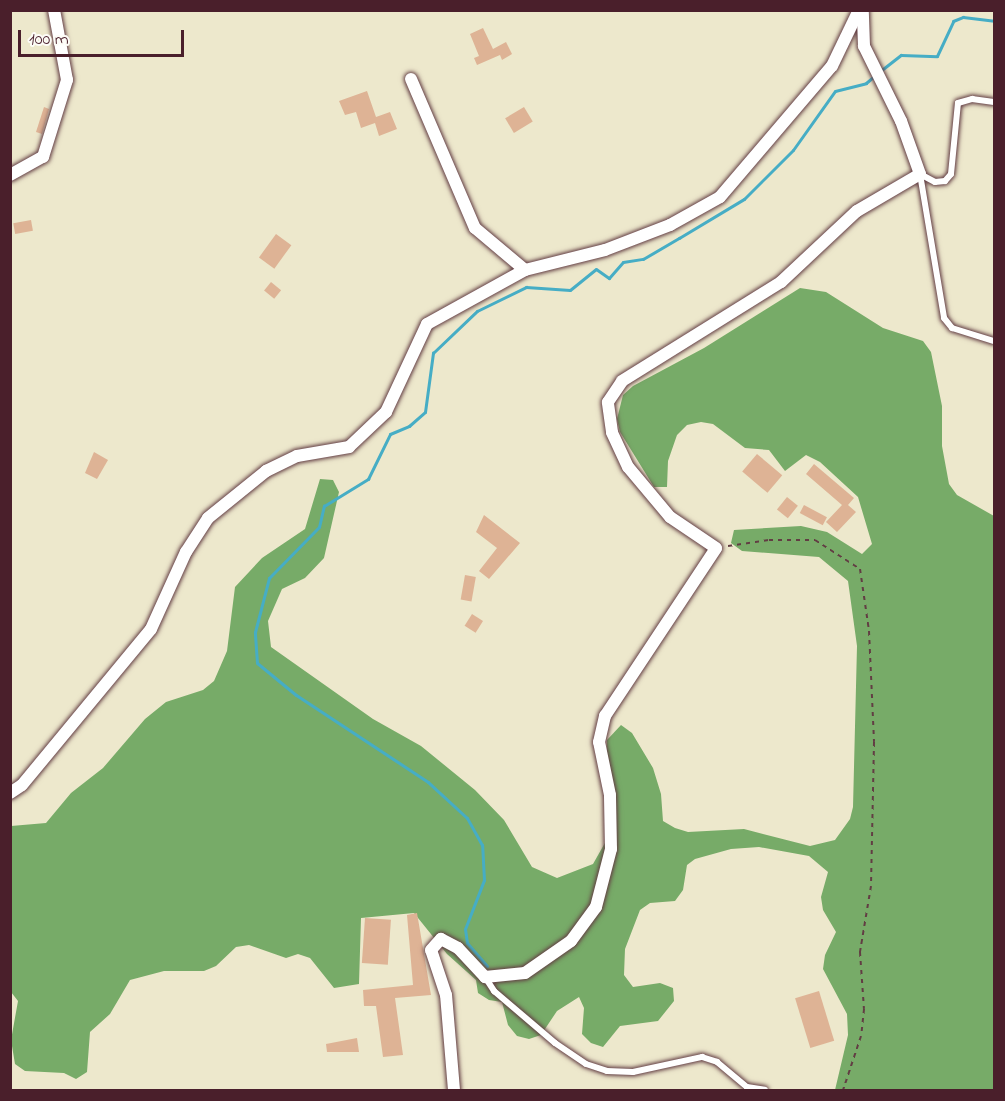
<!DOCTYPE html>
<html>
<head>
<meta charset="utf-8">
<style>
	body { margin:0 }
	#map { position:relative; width:1005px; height:1101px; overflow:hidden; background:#ede8cc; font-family:"Indie Flower",sans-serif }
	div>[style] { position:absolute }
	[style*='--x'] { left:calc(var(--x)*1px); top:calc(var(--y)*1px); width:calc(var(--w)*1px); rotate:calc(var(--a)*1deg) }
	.forest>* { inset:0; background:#77ab68 }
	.stream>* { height:3px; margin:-1.5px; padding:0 1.5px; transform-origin:1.5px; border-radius:1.5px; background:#46adc5 }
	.building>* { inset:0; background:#deb395; transform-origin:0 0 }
	.path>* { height:2px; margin-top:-1px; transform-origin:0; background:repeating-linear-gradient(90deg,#623d43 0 4.5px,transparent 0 9px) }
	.roads { filter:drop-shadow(0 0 2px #623d43) drop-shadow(0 0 2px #623d43) }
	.lane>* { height:6px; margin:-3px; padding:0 3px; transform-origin:3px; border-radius:3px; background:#fff }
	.street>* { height:12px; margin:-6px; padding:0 6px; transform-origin:6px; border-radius:6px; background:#fff }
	span { translate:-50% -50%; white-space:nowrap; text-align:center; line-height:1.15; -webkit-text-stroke:5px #fdfcf7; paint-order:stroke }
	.frame { position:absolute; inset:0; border:12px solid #4a1f2b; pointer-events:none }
	.scale { position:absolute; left:18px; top:30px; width:166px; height:27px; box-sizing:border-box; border:3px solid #4a1f2b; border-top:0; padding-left:8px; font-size:18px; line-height:21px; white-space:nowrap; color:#4a1f2b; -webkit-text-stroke:4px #fdfcf7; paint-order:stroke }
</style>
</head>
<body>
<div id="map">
	<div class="forest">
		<i style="clip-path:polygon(800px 288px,826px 292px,883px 328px,923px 341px,931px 352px,942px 406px,942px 446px,949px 484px,957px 495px,994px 516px,994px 1090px,835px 1090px,848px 1035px,847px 1014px,823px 969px,825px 955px,836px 932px,823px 910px,821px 897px,828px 872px,809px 856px,759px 847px,731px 849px,695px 859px,687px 865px,683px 890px,675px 901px,650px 903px,640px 910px,625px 949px,624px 975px,633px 987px,660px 983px,673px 988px,674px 1001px,658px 1021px,620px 1026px,603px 1047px,591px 1043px,582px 1034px,584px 1008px,579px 997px,557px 1011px,541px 1035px,529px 1039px,517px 1036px,508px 1025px,502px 1002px,489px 1000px,478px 993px,476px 980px,447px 954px,414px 913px,361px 918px,359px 984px,334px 988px,310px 958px,298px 954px,286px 958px,249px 945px,236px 947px,216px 966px,204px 971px,164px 971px,130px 980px,110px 1014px,90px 1032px,87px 1072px,76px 1079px,64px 1073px,25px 1071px,15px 1064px,11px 1040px,18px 1001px,11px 992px,11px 826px,46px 823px,71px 793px,103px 768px,145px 719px,166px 702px,203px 690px,214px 681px,227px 651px,235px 587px,262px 558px,305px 529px,320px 479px,333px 480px,339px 492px,324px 558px,305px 578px,282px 589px,268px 621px,271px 647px,373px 719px,421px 746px,475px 790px,504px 820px,532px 867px,557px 878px,593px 864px,606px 841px,607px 740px,621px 725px,632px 733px,653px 768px,661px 794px,663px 821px,675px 828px,688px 832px,744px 829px,810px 846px,835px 840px,850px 819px,853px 807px,857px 646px,848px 581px,819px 557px,742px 551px,731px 543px,734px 530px,801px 526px,827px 532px,862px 554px,872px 544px,858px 497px,820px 462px,806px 455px,785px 471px,769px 450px,745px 448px,713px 424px,701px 422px,687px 425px,677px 435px,668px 461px,667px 487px,654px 487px,620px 432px,617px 419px,623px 395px,633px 386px,704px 348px)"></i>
	</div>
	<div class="stream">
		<i style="--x:879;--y:72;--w:28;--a:-38"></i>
		<i style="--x:901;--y:55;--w:36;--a:2"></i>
		<i style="--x:937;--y:56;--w:38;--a:-65"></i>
		<i style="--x:953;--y:21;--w:11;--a:-22"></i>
		<i style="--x:963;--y:17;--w:31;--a:7"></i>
		<i style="--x:487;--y:966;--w:30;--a:-131"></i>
		<i style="--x:467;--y:943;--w:14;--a:-98"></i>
		<i style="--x:465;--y:929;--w:53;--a:-68.8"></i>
		<i style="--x:484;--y:880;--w:35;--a:-93"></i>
		<i style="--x:482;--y:845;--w:31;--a:-119"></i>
		<i style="--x:467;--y:818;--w:53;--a:-137.3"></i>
		<i style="--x:428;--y:782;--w:158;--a:-146.6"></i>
		<i style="--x:296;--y:695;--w:50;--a:-140.6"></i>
		<i style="--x:257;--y:663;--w:31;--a:-94"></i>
		<i style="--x:255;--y:632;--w:56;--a:-75.5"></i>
		<i style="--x:269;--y:578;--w:71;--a:-45.6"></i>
		<i style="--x:319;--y:527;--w:22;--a:-77"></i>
		<i style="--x:324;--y:506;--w:52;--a:-31.5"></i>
		<i style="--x:368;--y:479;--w:50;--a:-63.9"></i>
		<i style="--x:390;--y:434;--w:21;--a:-23"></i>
		<i style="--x:409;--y:426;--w:21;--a:-41"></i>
		<i style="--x:425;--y:412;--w:60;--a:-82.3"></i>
		<i style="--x:433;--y:353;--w:61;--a:-43.7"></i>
		<i style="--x:477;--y:311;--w:55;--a:-26.1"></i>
		<i style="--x:526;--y:287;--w:44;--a:3.9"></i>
		<i style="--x:570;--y:290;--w:33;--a:-39"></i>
		<i style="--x:596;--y:269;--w:16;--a:35"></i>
		<i style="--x:609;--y:278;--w:21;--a:-49"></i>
		<i style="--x:623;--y:262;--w:20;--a:-9"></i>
		<i style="--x:643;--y:259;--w:42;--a:-30.3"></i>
		<i style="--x:679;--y:238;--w:76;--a:-31"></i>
		<i style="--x:744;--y:199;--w:69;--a:-45"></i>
		<i style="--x:793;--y:150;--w:72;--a:-54.6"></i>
		<i style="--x:835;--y:91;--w:32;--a:-14"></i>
		<i style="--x:866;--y:83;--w:11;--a:-41"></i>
	</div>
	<div class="building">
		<i style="clip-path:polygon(483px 28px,493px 49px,506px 42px,512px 54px,502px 60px,500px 55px,477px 65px,474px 58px,479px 56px,470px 34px)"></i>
		<i style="clip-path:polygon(367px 91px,376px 117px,390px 112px,397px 129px,379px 136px,375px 123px,361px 128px,356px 112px,345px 115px,339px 101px)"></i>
		<i style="clip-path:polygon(44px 107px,49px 109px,42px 134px,36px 132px)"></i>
		<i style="left:524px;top:107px;width:17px;height:22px;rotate:59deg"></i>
		<i style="left:31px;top:220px;width:11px;height:18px;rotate:80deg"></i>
		<i style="left:276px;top:234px;width:19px;height:29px;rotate:36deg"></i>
		<i style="left:271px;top:282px;width:13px;height:11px;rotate:39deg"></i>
		<i style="clip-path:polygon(94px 452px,108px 460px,97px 479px,85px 473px)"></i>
		<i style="left:757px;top:454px;width:33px;height:23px;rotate:40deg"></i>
		<i style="clip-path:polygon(814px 464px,854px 498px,848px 505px,856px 512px,837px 532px,826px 522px,842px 505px,806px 474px)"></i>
		<i style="left:787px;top:497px;width:14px;height:16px;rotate:39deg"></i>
		<i style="left:804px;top:505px;width:26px;height:9px;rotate:28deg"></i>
		<i style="clip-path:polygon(484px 515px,520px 543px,489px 579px,479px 571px,497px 548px,476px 532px)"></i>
		<i style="left:465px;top:575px;width:11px;height:25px;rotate:10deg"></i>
		<i style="left:472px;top:614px;width:13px;height:14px;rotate:32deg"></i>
		<i style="clip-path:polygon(417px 913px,431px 995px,395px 998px,403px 1055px,383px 1057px,376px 1006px,364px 1006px,363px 990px,413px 985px,407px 915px)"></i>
		<i style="left:365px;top:918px;width:26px;height:45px;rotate:4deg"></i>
		<i style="left:819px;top:991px;width:52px;height:25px;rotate:73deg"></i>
		<i style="clip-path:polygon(357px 1038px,359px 1052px,327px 1052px,326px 1044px)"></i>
	</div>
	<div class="path">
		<i style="--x:728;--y:546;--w:41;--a:-8.3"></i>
		<i style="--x:769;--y:540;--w:46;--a:0"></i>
		<i style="--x:815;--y:540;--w:54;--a:32.8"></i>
		<i style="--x:860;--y:569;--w:63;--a:81.7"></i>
		<i style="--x:869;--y:631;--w:111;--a:87.4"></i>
		<i style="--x:874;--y:742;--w:144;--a:91.2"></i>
		<i style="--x:871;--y:886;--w:67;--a:99.5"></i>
		<i style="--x:860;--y:952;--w:57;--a:86"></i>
		<i style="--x:864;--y:1009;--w:27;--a:96"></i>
		<i style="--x:861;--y:1036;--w:57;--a:108.4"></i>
	</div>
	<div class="roads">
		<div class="lane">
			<i style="--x:920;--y:174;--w:146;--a:80.5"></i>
			<i style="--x:944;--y:318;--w:13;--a:51"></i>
			<i style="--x:952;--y:328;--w:44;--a:17.2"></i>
			<i style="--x:920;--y:174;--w:17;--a:28"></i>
			<i style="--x:935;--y:182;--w:10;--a:-6"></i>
			<i style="--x:945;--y:181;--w:9;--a:-49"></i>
			<i style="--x:951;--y:174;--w:71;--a:-84.4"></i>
			<i style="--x:958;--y:103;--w:15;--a:-16"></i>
			<i style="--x:972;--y:99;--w:22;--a:8"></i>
			<i style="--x:485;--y:977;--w:17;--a:57"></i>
			<i style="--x:494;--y:991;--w:80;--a:40.4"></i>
			<i style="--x:555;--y:1043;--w:37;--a:34"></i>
			<i style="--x:586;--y:1064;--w:22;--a:18"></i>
			<i style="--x:607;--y:1071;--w:26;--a:2"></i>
			<i style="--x:633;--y:1072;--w:71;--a:-12.3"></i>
			<i style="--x:702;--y:1057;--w:16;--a:18"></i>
			<i style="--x:717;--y:1062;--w:39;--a:40"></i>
			<i style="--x:747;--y:1087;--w:18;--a:9"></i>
		</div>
		<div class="street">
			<i style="--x:411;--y:79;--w:162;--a:66.8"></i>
			<i style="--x:475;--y:228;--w:65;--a:40"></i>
			<i style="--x:10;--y:175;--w:38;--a:-29"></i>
			<i style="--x:43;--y:157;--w:81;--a:-72.7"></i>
			<i style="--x:67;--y:80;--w:71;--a:-100.5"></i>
			<i style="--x:10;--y:793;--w:14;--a:-34"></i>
			<i style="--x:22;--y:785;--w:202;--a:-50.4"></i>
			<i style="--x:151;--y:629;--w:85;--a:-65.6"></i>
			<i style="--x:186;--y:552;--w:40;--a:-57.1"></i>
			<i style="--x:208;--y:518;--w:75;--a:-39"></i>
			<i style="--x:266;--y:471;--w:34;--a:-26"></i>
			<i style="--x:297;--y:456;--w:53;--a:-9.8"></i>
			<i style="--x:349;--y:447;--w:51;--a:-43.4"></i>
			<i style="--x:386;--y:412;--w:97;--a:-65"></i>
			<i style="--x:427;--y:324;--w:112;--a:-28.9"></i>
			<i style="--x:525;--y:270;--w:82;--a:-14"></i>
			<i style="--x:605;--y:250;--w:70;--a:-21"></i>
			<i style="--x:670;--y:225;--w:57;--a:-29.2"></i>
			<i style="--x:720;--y:197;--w:172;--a:-49.5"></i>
			<i style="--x:832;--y:66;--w:62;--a:-64.3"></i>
			<i style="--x:454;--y:1090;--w:95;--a:-94.8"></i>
			<i style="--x:446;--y:995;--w:47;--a:-108.4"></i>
			<i style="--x:431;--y:950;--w:15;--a:-48"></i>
			<i style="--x:441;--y:939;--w:19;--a:28"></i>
			<i style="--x:458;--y:948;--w:40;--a:47"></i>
			<i style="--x:485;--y:977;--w:40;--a:-5.7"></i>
			<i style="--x:525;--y:973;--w:56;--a:-34.8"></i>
			<i style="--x:571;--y:941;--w:42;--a:-53.7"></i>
			<i style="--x:596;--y:907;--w:60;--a:-75.5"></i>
			<i style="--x:611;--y:849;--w:54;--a:-91.1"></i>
			<i style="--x:610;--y:795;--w:54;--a:-101.7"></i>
			<i style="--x:599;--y:742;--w:27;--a:-77"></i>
			<i style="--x:605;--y:716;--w:201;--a:-56.5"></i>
			<i style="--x:716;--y:548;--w:55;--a:-146"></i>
			<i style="--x:670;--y:517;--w:65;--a:-130"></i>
			<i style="--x:628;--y:467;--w:38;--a:-115"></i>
			<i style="--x:612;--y:432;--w:30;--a:-98"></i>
			<i style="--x:608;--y:402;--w:25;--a:-56"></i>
			<i style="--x:622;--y:381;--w:187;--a:-31.9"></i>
			<i style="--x:781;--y:282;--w:104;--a:-43.1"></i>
			<i style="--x:857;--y:211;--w:73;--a:-30.4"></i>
			<i style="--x:920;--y:174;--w:56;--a:-109.7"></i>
			<i style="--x:901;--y:121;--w:84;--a:-116.3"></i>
			<i style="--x:864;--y:46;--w:36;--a:-92"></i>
		</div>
	</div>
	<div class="frame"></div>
	<div class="scale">100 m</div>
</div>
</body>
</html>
